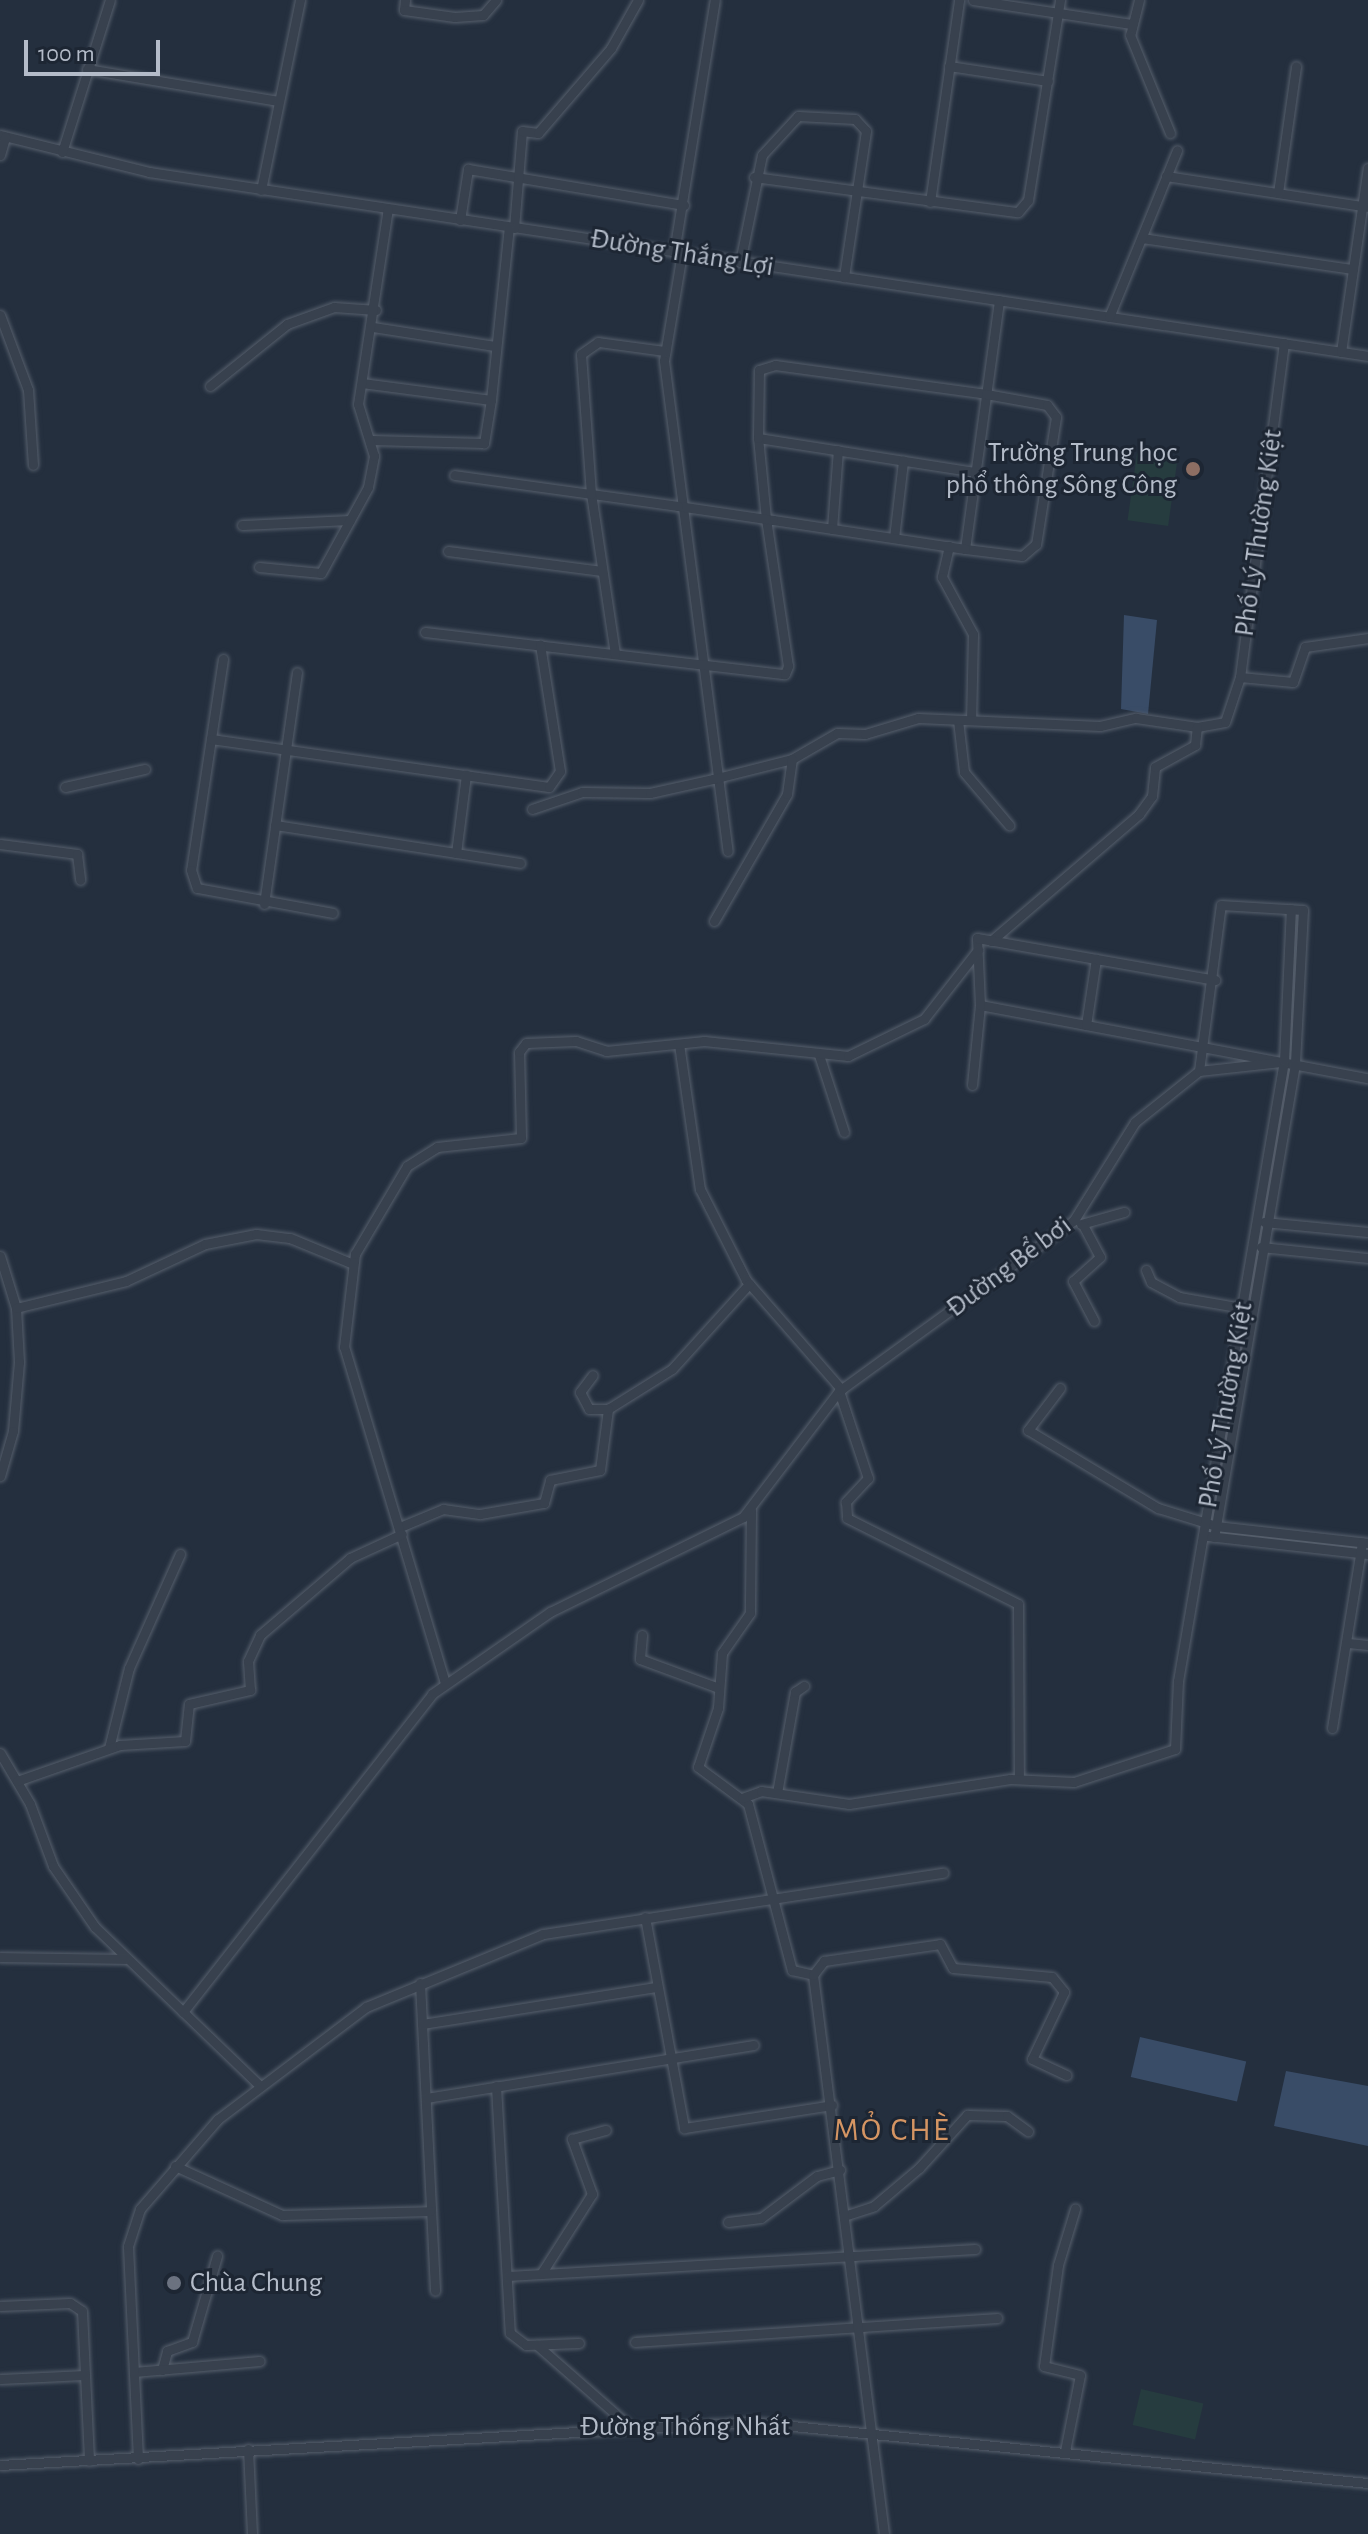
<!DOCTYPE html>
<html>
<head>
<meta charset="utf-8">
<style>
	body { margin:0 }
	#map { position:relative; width:1368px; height:2534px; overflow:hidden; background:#242f3e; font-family:"Alegreya Sans",sans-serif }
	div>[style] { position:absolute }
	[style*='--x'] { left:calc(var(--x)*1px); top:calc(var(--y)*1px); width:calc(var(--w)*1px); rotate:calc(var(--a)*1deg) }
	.green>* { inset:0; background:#263c3f; transform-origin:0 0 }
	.water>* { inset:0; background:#394c67; transform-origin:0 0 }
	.roads { filter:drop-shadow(0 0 2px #565f6c) drop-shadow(0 0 2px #565f6c) }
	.minor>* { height:9px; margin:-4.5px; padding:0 4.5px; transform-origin:4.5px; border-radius:4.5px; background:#38414e }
	.dots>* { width:22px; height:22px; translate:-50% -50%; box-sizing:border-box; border:4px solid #1d2633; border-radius:50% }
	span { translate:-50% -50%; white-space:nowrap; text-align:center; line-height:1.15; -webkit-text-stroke:6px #1d2633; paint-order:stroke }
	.street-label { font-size:28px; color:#b4bcc9 }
	.poi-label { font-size:28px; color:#b4bcc9 }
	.right { translate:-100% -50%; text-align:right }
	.left { translate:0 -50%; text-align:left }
	.quarter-label { font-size:32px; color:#d59563; letter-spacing:2px }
	.scale { position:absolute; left:24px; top:40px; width:136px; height:36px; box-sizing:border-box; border:4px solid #b4bcc9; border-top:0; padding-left:10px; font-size:24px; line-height:28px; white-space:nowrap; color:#b4bcc9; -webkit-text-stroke:6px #1d2633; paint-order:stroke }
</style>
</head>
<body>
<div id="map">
	<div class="green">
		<i style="left:1137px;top:453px;width:41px;height:68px;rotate:8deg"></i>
		<i style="left:1141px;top:2389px;width:64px;height:37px;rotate:13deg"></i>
	</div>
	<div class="water">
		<i style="clip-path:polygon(1124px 615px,1157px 620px,1148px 714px,1121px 709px)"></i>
		<i style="left:1140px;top:2037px;width:109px;height:41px;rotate:13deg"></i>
		<i style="clip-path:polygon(1286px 2071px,1368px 2086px,1368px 2146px,1274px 2126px)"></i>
	</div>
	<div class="roads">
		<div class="minor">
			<i style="--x:405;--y:0;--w:10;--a:96"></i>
			<i style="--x:404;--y:10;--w:51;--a:7.8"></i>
			<i style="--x:455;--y:17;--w:28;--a:-4"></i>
			<i style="--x:483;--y:15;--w:20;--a:-49"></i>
			<i style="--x:973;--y:0;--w:160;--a:8.6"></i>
			<i style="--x:1139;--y:0;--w:36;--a:104"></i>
			<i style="--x:1130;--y:35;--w:106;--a:67.8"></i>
			<i style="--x:949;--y:66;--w:100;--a:8.6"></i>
			<i style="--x:87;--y:69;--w:194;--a:9.5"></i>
			<i style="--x:0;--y:135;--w:154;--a:13.9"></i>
			<i style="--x:149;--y:172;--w:1233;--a:8.58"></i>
			<i style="--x:62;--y:152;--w:159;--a:-72.5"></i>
			<i style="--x:0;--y:155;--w:19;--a:-74"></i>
			<i style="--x:1166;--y:176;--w:204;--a:8.7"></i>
			<i style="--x:754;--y:177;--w:266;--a:7.6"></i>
			<i style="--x:1018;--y:212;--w:16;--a:-50"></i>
			<i style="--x:1028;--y:200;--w:203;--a:-80.9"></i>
			<i style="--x:261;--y:190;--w:194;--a:-78.4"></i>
			<i style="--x:1278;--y:193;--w:128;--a:-81.9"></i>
			<i style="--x:930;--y:202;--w:204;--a:-81.8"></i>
			<i style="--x:460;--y:220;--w:52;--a:-81.1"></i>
			<i style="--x:468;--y:169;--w:219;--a:9.5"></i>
			<i style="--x:514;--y:228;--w:97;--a:-85.3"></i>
			<i style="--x:522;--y:131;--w:16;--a:7"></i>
			<i style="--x:538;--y:133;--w:112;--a:-49.3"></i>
			<i style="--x:611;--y:48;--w:55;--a:-60.6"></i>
			<i style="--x:1142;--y:238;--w:213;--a:8.4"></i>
			<i style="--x:674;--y:252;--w:255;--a:-80.8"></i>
			<i style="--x:682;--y:253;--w:109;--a:99.5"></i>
			<i style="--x:664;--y:361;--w:494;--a:82.6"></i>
			<i style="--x:740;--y:262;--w:109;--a:-78.4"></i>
			<i style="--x:762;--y:155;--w:53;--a:-47.3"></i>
			<i style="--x:798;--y:116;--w:57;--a:3"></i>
			<i style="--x:855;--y:119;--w:16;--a:47"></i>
			<i style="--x:866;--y:131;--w:148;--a:98.6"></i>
			<i style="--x:0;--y:315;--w:80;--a:69.5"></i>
			<i style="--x:28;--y:390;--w:75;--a:86.2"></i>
			<i style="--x:1109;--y:317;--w:180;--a:-67.8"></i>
			<i style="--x:373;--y:327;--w:123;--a:8.9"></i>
			<i style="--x:1341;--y:352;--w:186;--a:-81.7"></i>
			<i style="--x:362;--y:383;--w:130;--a:7.5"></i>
			<i style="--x:491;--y:400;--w:44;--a:99.2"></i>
			<i style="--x:484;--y:443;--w:113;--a:-178.5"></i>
			<i style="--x:210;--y:386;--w:99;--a:-38.8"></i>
			<i style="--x:287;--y:324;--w:50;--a:-19.9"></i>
			<i style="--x:334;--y:307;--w:42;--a:4.1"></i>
			<i style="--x:491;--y:400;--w:174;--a:-84.1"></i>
			<i style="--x:758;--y:438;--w:221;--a:8.9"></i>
			<i style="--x:242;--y:525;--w:108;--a:-2.7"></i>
			<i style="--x:832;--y:529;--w:79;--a:-85.7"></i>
			<i style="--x:894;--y:538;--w:78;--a:-83.3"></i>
			<i style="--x:949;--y:546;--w:32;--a:103"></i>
			<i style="--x:942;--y:577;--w:65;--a:61.5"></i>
			<i style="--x:973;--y:634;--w:86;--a:91.3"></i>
			<i style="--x:965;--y:549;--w:251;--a:-82.2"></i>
			<i style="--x:448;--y:551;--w:155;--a:7.4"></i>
			<i style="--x:259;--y:567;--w:62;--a:5.5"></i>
			<i style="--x:321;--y:573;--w:98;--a:-61.3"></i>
			<i style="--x:368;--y:487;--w:32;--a:-79"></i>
			<i style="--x:374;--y:456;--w:54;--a:-107.1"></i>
			<i style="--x:358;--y:404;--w:197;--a:-81.3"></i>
			<i style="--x:425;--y:632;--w:362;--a:6.7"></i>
			<i style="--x:785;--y:674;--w:9;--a:-69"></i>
			<i style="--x:788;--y:666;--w:149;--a:-98.5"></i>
			<i style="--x:766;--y:519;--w:81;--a:-95.6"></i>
			<i style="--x:758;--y:438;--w:68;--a:-89.2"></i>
			<i style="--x:759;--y:370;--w:17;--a:-17"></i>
			<i style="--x:775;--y:365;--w:213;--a:7.8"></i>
			<i style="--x:986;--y:394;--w:62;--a:10.2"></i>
			<i style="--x:1047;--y:405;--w:15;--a:53"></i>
			<i style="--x:1056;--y:417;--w:129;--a:98.9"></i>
			<i style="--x:1036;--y:544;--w:18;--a:139"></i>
			<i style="--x:1022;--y:556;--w:57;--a:-173"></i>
			<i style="--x:965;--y:549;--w:194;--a:-171.4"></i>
			<i style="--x:773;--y:520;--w:7;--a:-172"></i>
			<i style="--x:766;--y:519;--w:89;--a:-171.6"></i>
			<i style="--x:678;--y:506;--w:88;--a:-172.1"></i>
			<i style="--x:591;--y:494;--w:138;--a:-172.1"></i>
			<i style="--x:615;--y:654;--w:162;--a:-98.5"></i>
			<i style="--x:591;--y:494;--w:140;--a:-94.1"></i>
			<i style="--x:581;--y:354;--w:21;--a:-35"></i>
			<i style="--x:598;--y:342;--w:68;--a:7.7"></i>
			<i style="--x:223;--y:659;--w:213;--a:98.6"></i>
			<i style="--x:191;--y:870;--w:19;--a:72"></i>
			<i style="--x:197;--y:888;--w:138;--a:10.4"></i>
			<i style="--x:1240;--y:677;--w:53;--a:5.4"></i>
			<i style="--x:1293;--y:682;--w:37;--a:-71"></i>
			<i style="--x:1305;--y:647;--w:64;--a:-8.1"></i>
			<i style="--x:958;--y:720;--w:52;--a:83.4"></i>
			<i style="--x:964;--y:772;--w:70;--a:49.7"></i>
			<i style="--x:211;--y:739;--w:341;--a:8.1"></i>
			<i style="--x:549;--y:787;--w:19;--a:-55"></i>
			<i style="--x:560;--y:771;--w:128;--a:-99"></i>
			<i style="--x:65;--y:787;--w:82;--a:-12.7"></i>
			<i style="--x:532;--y:809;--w:53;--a:-18.8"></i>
			<i style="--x:582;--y:792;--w:68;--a:0.8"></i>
			<i style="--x:650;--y:793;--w:65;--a:-12.5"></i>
			<i style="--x:713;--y:779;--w:81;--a:-14.2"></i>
			<i style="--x:792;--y:759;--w:52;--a:-30"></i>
			<i style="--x:837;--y:733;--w:28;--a:2"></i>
			<i style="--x:865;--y:734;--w:55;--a:-16.8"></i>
			<i style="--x:918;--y:718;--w:182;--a:2.5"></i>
			<i style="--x:1100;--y:726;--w:37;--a:-13"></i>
			<i style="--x:1136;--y:718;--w:62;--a:8.4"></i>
			<i style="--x:1197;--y:727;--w:28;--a:-10"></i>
			<i style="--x:1225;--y:722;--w:47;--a:-71.6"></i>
			<i style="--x:1240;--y:677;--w:337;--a:-82.5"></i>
			<i style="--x:275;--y:825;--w:248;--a:8.8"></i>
			<i style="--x:0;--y:844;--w:78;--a:7.4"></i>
			<i style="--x:77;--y:854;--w:26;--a:83"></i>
			<i style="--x:456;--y:853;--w:79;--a:-82.7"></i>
			<i style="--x:264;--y:904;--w:234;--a:-81.9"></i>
			<i style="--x:714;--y:921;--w:146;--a:-60.1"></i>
			<i style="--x:787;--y:794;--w:35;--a:-82"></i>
			<i style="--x:991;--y:941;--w:195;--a:-40.6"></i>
			<i style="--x:1139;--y:814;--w:22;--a:-54"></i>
			<i style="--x:1152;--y:796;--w:29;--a:-84"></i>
			<i style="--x:1155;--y:767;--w:46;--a:-28.8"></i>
			<i style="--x:1195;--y:745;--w:18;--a:-84"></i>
			<i style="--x:980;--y:1005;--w:395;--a:10.7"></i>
			<i style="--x:1086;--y:1025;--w:67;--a:-81.4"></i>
			<i style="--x:679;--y:1044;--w:147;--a:81.8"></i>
			<i style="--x:700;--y:1189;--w:102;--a:63.2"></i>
			<i style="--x:746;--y:1280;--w:145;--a:48.9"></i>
			<i style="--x:819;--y:1055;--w:81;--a:72"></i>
			<i style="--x:1199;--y:1071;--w:82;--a:-6.3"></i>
			<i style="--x:972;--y:1085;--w:80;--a:-84.3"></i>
			<i style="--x:980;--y:1005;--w:67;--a:-92.6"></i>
			<i style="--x:977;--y:938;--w:242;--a:10"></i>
			<i style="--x:1264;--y:1222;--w:104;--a:5.5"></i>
			<i style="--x:1081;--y:1224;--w:45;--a:-15.6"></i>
			<i style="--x:1083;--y:1225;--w:36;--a:62"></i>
			<i style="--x:1100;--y:1257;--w:36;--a:138"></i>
			<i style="--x:1073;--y:1281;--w:45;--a:62.3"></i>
			<i style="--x:1261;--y:1247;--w:108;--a:5.9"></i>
			<i style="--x:0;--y:1256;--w:54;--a:72.9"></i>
			<i style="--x:16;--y:1308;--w:54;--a:86.8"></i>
			<i style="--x:19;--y:1362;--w:69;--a:95"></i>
			<i style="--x:13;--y:1431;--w:47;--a:106.1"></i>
			<i style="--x:1146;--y:1270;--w:13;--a:67"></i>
			<i style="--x:1151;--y:1282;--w:32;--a:28"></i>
			<i style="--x:1179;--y:1297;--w:65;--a:9.8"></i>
			<i style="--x:16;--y:1308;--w:113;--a:-13.8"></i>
			<i style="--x:126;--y:1281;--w:87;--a:-25.1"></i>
			<i style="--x:205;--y:1244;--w:52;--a:-11.1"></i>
			<i style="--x:256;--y:1234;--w:34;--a:7"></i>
			<i style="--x:290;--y:1238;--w:68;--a:22.4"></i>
			<i style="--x:1060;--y:1388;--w:53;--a:127.3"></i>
			<i style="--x:1028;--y:1430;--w:152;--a:31"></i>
			<i style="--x:1158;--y:1508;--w:61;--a:17.2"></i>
			<i style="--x:1216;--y:1526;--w:153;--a:6.4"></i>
			<i style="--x:839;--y:1391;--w:92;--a:71.6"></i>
			<i style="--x:868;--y:1478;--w:33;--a:133"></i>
			<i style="--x:846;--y:1502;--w:16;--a:86"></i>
			<i style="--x:847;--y:1518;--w:191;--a:26.7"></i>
			<i style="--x:1018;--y:1604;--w:174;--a:89.7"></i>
			<i style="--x:608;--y:1409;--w:75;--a:-32"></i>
			<i style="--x:672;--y:1369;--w:115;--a:-47.8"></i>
			<i style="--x:751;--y:1510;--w:103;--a:90.6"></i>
			<i style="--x:750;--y:1613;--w:49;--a:125"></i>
			<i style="--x:722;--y:1653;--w:55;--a:94.2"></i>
			<i style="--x:718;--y:1708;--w:62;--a:108.7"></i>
			<i style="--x:698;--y:1767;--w:62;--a:36.5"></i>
			<i style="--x:748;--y:1804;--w:172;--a:75.2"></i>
			<i style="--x:792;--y:1970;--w:22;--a:13"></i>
			<i style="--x:400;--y:1527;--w:47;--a:-22.7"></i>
			<i style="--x:443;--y:1509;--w:37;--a:8"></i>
			<i style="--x:480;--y:1514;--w:65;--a:-9.8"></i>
			<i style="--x:544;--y:1503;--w:24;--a:-75"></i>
			<i style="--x:550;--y:1480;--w:51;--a:-11.3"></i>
			<i style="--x:600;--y:1470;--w:62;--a:-82.5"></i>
			<i style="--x:608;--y:1409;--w:19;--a:180"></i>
			<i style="--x:589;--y:1409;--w:19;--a:-118"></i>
			<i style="--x:580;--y:1392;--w:21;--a:-53"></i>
			<i style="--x:1208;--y:1536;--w:161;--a:6.4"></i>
			<i style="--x:642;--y:1635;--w:24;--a:95"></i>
			<i style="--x:640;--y:1659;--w:81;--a:20.2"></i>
			<i style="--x:1348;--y:1643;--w:20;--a:6"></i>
			<i style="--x:445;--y:1683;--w:351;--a:-106.7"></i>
			<i style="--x:344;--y:1347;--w:94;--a:-83.3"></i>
			<i style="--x:355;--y:1254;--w:102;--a:-59.4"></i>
			<i style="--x:407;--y:1166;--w:36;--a:-32"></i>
			<i style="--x:437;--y:1147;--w:84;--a:-6.1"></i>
			<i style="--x:521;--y:1138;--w:86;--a:-91.3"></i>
			<i style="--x:519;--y:1052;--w:11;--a:-52"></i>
			<i style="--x:526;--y:1043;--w:50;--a:-2.3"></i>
			<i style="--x:576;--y:1041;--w:32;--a:18"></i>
			<i style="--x:606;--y:1051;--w:99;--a:-5.8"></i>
			<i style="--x:704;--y:1041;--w:145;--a:5.9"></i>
			<i style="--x:848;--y:1056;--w:85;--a:-26"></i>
			<i style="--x:924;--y:1019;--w:88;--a:-52"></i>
			<i style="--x:1332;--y:1728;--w:188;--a:-80.8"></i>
			<i style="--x:109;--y:1748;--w:82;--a:-76"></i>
			<i style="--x:129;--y:1668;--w:125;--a:-65.9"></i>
			<i style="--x:0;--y:1753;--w:59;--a:59.5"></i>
			<i style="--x:30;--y:1804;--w:66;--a:69.6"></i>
			<i style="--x:53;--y:1866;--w:74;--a:55.5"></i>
			<i style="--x:95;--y:1927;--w:229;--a:43.9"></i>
			<i style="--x:17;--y:1781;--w:109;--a:-19.3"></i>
			<i style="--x:120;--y:1745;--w:65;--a:-3.5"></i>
			<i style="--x:185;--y:1741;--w:37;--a:-84"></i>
			<i style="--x:189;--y:1704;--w:63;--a:-12.9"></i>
			<i style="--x:250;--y:1690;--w:29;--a:-94"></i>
			<i style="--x:248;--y:1661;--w:29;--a:-65"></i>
			<i style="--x:260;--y:1635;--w:118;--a:-40.5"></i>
			<i style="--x:350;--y:1558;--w:57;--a:-24.8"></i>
			<i style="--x:777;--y:1793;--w:103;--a:-79.9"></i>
			<i style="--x:795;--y:1692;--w:11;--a:-34"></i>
			<i style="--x:742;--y:1798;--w:20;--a:-20"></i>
			<i style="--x:761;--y:1791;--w:89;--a:8.4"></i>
			<i style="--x:849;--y:1804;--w:163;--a:-8.8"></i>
			<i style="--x:1010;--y:1779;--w:64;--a:2.7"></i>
			<i style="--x:1074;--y:1782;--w:106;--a:-18.1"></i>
			<i style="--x:1175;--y:1749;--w:68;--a:-87.5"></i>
			<i style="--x:1178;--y:1681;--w:629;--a:-80.3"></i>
			<i style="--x:1284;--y:1061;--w:152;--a:-87.4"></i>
			<i style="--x:645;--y:1917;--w:215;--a:79.5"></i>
			<i style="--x:684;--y:2128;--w:150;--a:-8.8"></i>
			<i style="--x:0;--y:1957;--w:125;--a:0.9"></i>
			<i style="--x:420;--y:1983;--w:308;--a:87.2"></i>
			<i style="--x:183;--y:2012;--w:404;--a:-51.9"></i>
			<i style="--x:432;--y:1694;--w:144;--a:-34.8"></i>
			<i style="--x:550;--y:1612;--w:215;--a:-26.2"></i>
			<i style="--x:743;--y:1517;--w:158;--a:-52.7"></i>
			<i style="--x:839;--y:1391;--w:291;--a:-36"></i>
			<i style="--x:1074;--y:1220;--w:115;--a:-58.1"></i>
			<i style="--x:1135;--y:1122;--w:82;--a:-38.6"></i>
			<i style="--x:1199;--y:1071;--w:167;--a:-82.5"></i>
			<i style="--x:1221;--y:905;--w:82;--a:3.5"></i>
			<i style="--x:1303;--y:910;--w:154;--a:93"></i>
			<i style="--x:1295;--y:1064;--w:480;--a:99.7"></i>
			<i style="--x:422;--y:2024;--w:237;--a:-9"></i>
			<i style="--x:496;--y:2086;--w:247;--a:86.8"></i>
			<i style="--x:510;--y:2333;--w:20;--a:37"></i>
			<i style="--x:526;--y:2345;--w:53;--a:-2.2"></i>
			<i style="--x:426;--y:2098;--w:332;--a:-9.2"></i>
			<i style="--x:175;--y:2166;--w:118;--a:24.6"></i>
			<i style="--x:282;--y:2215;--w:148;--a:-1.5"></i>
			<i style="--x:847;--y:2215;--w:28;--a:-18"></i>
			<i style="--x:874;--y:2206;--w:59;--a:-40.2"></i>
			<i style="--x:919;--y:2168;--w:72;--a:-47.8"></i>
			<i style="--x:967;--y:2115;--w:40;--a:1.4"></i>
			<i style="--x:1007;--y:2116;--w:26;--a:36"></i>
			<i style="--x:728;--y:2222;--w:33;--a:-7"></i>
			<i style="--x:761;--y:2218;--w:70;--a:-36.9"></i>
			<i style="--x:817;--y:2176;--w:24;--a:-15"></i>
			<i style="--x:541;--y:2274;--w:95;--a:-57.5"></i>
			<i style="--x:592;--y:2194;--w:59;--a:-110"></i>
			<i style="--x:572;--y:2139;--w:35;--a:-15"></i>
			<i style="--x:508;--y:2276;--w:468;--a:-3.3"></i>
			<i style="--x:0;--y:2306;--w:70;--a:-2.5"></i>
			<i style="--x:70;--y:2303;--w:14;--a:34"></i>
			<i style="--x:82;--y:2311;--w:150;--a:87.3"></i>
			<i style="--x:635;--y:2342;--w:363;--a:-3.8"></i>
			<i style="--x:537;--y:2345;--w:120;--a:41.3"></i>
			<i style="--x:162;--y:2370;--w:20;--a:-75"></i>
			<i style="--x:167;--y:2351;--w:27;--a:-20"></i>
			<i style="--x:192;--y:2342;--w:90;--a:-73.8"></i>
			<i style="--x:134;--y:2372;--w:126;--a:-5"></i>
			<i style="--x:0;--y:2379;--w:85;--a:-2.7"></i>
			<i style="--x:248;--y:2449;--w:85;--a:87.3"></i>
			<i style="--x:1065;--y:2451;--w:77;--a:-78.8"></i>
			<i style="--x:1080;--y:2375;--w:37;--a:-166"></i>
			<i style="--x:1044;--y:2366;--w:102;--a:-82.1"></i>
			<i style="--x:1058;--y:2265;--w:59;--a:-73.1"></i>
			<i style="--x:138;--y:2459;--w:213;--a:-92.7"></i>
			<i style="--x:128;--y:2246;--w:39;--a:-72"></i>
			<i style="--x:140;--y:2209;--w:119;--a:-49.1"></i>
			<i style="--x:218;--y:2119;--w:186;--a:-37.1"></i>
			<i style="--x:366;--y:2007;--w:191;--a:-22.4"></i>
			<i style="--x:543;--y:1934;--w:405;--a:-8.7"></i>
			<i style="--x:0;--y:2465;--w:753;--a:-3.27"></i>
			<i style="--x:752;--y:2422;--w:619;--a:5.66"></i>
			<i style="--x:884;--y:2534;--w:563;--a:-97.24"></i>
			<i style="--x:813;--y:1975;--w:18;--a:-52"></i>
			<i style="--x:824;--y:1961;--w:117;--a:-8.3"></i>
			<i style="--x:940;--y:1944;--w:27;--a:62"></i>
			<i style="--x:953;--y:1968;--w:99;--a:5.2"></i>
			<i style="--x:1052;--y:1977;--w:19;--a:51"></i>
			<i style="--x:1064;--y:1992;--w:74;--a:115.5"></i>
			<i style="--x:1032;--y:2059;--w:38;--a:25"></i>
		</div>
	</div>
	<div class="dots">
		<i style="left:1193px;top:469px;background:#8d6e63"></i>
		<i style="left:174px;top:2283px;background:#6b7280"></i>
	</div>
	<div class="street-label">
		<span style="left:682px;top:253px;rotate:9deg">Đường Thắng Lợi</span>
		<span style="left:1259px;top:533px;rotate:-82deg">Phố Lý Thường Kiệt</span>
		<span style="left:1009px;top:1267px;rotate:-37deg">Đường Bể bơi</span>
		<span style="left:1226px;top:1405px;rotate:-80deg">Phố Lý Thường Kiệt</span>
		<span style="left:685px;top:2427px">Đường Thống Nhất</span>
	</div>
	<div class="poi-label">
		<span class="right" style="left:1177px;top:469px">Trường Trung học<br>phổ thông Sông Công</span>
		<span class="left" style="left:190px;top:2283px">Chùa Chung</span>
	</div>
	<div class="quarter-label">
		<span style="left:892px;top:2130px">MỎ CHÈ</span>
	</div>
	<div class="scale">100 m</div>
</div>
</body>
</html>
